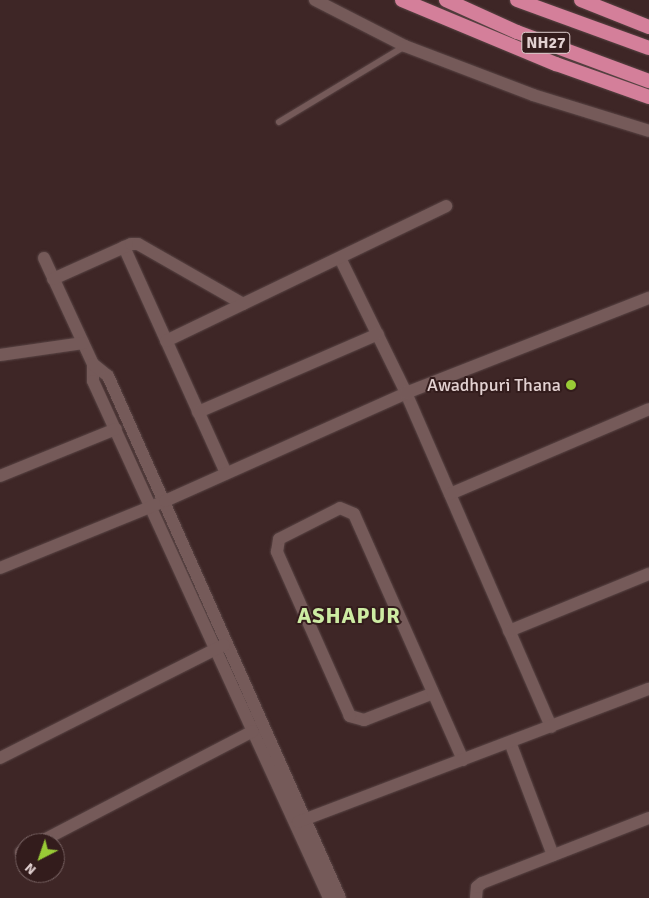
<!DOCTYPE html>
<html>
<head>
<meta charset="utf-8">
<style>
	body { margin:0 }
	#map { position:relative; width:649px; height:898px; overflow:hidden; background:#3e2626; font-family:Signika,sans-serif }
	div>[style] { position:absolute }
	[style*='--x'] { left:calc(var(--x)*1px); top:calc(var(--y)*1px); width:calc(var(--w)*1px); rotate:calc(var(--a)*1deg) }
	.roads { filter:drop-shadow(0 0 1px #594545) drop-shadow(0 0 1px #594545) }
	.service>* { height:6px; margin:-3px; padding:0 3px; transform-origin:3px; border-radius:3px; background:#755a59 }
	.minor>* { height:12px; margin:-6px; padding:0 6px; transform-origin:6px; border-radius:6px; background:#755a59 }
	.trunk>* { height:14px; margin:-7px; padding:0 7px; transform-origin:7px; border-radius:7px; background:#d47f9a }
	.dots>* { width:14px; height:14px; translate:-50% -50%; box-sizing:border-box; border:2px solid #331c1c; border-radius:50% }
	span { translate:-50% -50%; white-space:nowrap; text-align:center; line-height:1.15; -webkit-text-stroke:4px #331c1c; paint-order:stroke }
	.shield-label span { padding:1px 4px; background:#331c1c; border:1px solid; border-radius:4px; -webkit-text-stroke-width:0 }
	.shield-label { font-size:16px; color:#e2d1d1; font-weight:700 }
	.poi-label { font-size:18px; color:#e2d1d1 }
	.right { translate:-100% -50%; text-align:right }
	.district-label { font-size:22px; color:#cdeca3; font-weight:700; letter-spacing:1px }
	.north { position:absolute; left:15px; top:833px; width:50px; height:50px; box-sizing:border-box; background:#331c1c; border:1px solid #796464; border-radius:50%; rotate:221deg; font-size:14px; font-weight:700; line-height:20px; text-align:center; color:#e2d1d1 }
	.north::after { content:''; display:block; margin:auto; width:18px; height:22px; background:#99cb36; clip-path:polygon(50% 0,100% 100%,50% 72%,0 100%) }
</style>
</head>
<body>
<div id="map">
	<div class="roads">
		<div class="service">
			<i style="--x:279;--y:122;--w:147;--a:-31.1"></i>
		</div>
		<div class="minor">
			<i style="--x:315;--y:0;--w:101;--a:27.1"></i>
			<i style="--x:405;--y:46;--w:137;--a:20.9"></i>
			<i style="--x:533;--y:95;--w:121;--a:17.2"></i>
			<i style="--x:124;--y:247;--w:248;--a:65.7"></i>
			<i style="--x:44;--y:258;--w:117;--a:65.2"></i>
			<i style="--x:93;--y:364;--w:17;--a:90"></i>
			<i style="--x:93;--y:381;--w:568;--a:65.46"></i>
			<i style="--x:340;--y:258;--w:150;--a:63.9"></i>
			<i style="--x:406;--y:393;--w:364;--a:66.5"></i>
			<i style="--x:53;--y:279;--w:85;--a:-24.2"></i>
			<i style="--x:131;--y:244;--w:7;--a:0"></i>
			<i style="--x:138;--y:244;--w:121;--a:29.7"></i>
			<i style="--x:166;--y:341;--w:311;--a:-25.7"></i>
			<i style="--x:0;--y:355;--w:84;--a:-8.2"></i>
			<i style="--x:93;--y:364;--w:19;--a:39"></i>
			<i style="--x:108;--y:376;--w:571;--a:66.04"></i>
			<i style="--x:198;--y:412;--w:196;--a:-23.4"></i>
			<i style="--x:0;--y:476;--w:125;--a:-22.1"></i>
			<i style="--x:450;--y:494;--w:216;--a:-23.1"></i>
			<i style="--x:0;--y:568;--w:178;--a:-22.1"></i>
			<i style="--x:165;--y:501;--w:264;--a:-24.1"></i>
			<i style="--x:406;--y:393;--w:261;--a:-21.4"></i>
			<i style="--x:509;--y:631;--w:151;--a:-22.2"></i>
			<i style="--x:431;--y:694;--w:72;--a:158.8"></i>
			<i style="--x:364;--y:720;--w:15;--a:-164"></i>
			<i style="--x:350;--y:716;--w:180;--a:-114"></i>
			<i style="--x:277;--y:552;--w:13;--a:-81"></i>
			<i style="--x:279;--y:539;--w:68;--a:-26.9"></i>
			<i style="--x:340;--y:508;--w:15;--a:23"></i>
			<i style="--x:354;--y:514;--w:269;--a:66.1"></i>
			<i style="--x:510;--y:742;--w:121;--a:69.2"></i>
			<i style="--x:0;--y:758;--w:251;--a:-26.8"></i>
			<i style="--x:298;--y:822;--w:375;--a:-20.8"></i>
			<i style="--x:38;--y:843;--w:242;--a:-27.5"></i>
			<i style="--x:21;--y:852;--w:4;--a:-27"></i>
			<i style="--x:476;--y:898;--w:11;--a:-85"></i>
			<i style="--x:477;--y:887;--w:6;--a:-39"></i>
			<i style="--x:482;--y:883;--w:179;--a:-21.3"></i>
		</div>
		<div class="trunk">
			<i style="--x:402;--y:0;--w:167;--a:22.6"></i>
			<i style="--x:556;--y:64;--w:99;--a:19.5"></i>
			<i style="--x:446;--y:0;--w:78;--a:24.3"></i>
			<i style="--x:517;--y:32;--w:141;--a:20.4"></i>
			<i style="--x:517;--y:0;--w:140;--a:20"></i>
			<i style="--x:581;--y:0;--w:73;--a:21.7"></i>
		</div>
	</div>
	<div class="dots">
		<i style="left:571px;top:385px;background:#99cb36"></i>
	</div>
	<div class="shield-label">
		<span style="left:546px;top:43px">NH27</span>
	</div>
	<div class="poi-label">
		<span class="right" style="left:561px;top:385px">Awadhpuri Thana</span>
	</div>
	<div class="district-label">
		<span style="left:349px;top:616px">ASHAPUR</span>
	</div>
	<div class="north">N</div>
</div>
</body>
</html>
